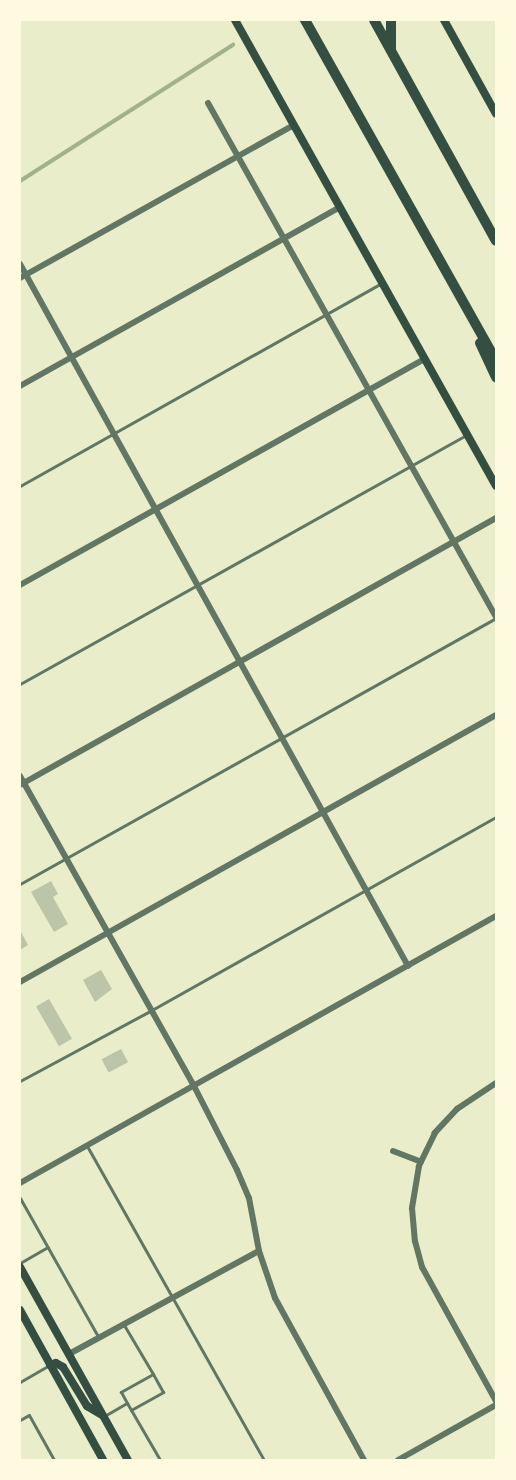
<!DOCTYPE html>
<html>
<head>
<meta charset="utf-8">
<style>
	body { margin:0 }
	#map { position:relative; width:516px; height:1480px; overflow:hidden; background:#e9edc9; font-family:"Noto Sans",sans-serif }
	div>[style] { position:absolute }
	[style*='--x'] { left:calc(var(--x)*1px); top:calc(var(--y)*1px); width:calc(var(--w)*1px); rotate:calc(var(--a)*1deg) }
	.stream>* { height:4px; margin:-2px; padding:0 2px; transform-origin:2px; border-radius:2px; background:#a3b18a }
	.building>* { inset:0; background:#bcc5a7; transform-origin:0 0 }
	.service>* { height:3px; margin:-1.5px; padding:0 1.5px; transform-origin:1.5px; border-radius:1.5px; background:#617663 }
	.minor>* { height:6px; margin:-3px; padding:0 3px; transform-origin:3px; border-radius:3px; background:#617663 }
	.secondary>* { height:8px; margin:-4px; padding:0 4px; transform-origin:4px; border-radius:4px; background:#344e41 }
	.motorway>* { height:10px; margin:-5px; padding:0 5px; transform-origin:5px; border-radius:5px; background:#344e41 }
	span { translate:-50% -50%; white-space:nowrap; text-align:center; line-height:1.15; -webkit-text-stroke:5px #fefae0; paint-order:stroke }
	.frame { position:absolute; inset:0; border:21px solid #fefae0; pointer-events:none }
</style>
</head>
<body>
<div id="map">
	<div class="stream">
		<i style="--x:20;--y:181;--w:253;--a:-32.6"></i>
	</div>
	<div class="building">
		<i style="clip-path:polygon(51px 881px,58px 894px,53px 897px,68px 924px,54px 932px,31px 892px)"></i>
		<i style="clip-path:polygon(20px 930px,28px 945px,20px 950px)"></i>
		<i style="clip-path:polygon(101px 970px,112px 989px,95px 1002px,83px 980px)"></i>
		<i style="left:49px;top:999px;width:46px;height:15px;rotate:60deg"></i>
		<i style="left:121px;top:1049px;width:15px;height:22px;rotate:62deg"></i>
	</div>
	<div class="service">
		<i style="--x:20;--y:486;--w:415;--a:-29.3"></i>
		<i style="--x:20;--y:684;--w:511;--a:-29.17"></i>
		<i style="--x:20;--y:884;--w:545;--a:-29.2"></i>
		<i style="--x:20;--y:1081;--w:148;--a:-28.3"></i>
		<i style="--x:150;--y:1011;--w:397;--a:-29.3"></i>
		<i style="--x:87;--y:1146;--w:360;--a:60.6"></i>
		<i style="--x:20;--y:1198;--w:161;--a:60.6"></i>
		<i style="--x:20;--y:1263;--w:32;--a:-30"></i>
		<i style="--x:124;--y:1325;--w:57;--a:59.4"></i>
		<i style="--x:153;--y:1374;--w:37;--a:151"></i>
		<i style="--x:121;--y:1392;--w:13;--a:61"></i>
		<i style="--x:20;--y:1382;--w:32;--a:-30"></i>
		<i style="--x:131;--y:1410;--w:37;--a:-29"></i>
		<i style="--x:163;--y:1392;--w:21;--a:-119"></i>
		<i style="--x:106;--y:1415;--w:24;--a:-30"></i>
		<i style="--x:127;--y:1403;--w:66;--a:59.9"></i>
		<i style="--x:20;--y:1420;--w:10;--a:-29"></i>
		<i style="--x:29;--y:1415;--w:51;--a:60.9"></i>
	</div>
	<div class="minor">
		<i style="--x:208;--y:103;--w:589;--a:60.74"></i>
		<i style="--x:20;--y:264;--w:802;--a:61.07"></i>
		<i style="--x:20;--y:278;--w:314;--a:-29.2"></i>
		<i style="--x:20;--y:386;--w:367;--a:-29.2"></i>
		<i style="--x:20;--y:585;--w:464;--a:-29.2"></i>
		<i style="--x:20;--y:776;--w:355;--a:60.7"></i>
		<i style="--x:194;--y:1086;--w:94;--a:62.9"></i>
		<i style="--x:237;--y:1170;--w:30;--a:67"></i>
		<i style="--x:249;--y:1198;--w:54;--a:79.3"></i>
		<i style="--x:259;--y:1251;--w:50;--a:71.2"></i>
		<i style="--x:275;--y:1298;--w:185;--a:61.2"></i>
		<i style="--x:20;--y:785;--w:546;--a:-29.29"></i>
		<i style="--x:20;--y:982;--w:546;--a:-29.29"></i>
		<i style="--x:496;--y:1083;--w:47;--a:146.3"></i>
		<i style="--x:457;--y:1109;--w:33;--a:133"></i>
		<i style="--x:435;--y:1133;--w:37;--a:116"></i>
		<i style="--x:419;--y:1166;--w:43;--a:99.5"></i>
		<i style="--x:412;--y:1208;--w:33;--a:85"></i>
		<i style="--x:415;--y:1241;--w:27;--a:75"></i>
		<i style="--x:422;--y:1267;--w:153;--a:61.1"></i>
		<i style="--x:393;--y:1151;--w:30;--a:21"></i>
		<i style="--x:20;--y:1183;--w:546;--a:-29.29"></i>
		<i style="--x:69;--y:1354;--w:216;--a:-28.5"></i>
		<i style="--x:398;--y:1460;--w:112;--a:-29.3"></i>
	</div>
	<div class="secondary">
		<i style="--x:235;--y:20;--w:534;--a:60.75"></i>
		<i style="--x:444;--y:20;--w:107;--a:61"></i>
		<i style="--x:20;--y:1267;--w:221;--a:60.8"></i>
		<i style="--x:20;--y:1310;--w:171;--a:61"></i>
		<i style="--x:50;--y:1365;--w:6;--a:-18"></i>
		<i style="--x:56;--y:1363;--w:8;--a:30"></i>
		<i style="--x:63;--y:1367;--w:46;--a:58.4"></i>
		<i style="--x:87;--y:1406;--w:17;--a:31"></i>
	</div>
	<div class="motorway">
		<i style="--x:305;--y:20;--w:390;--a:60.7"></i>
		<i style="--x:374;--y:20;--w:252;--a:61.1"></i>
		<i style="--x:391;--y:48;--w:28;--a:-90"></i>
		<i style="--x:480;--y:343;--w:38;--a:65"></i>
	</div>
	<div class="frame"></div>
</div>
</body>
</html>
